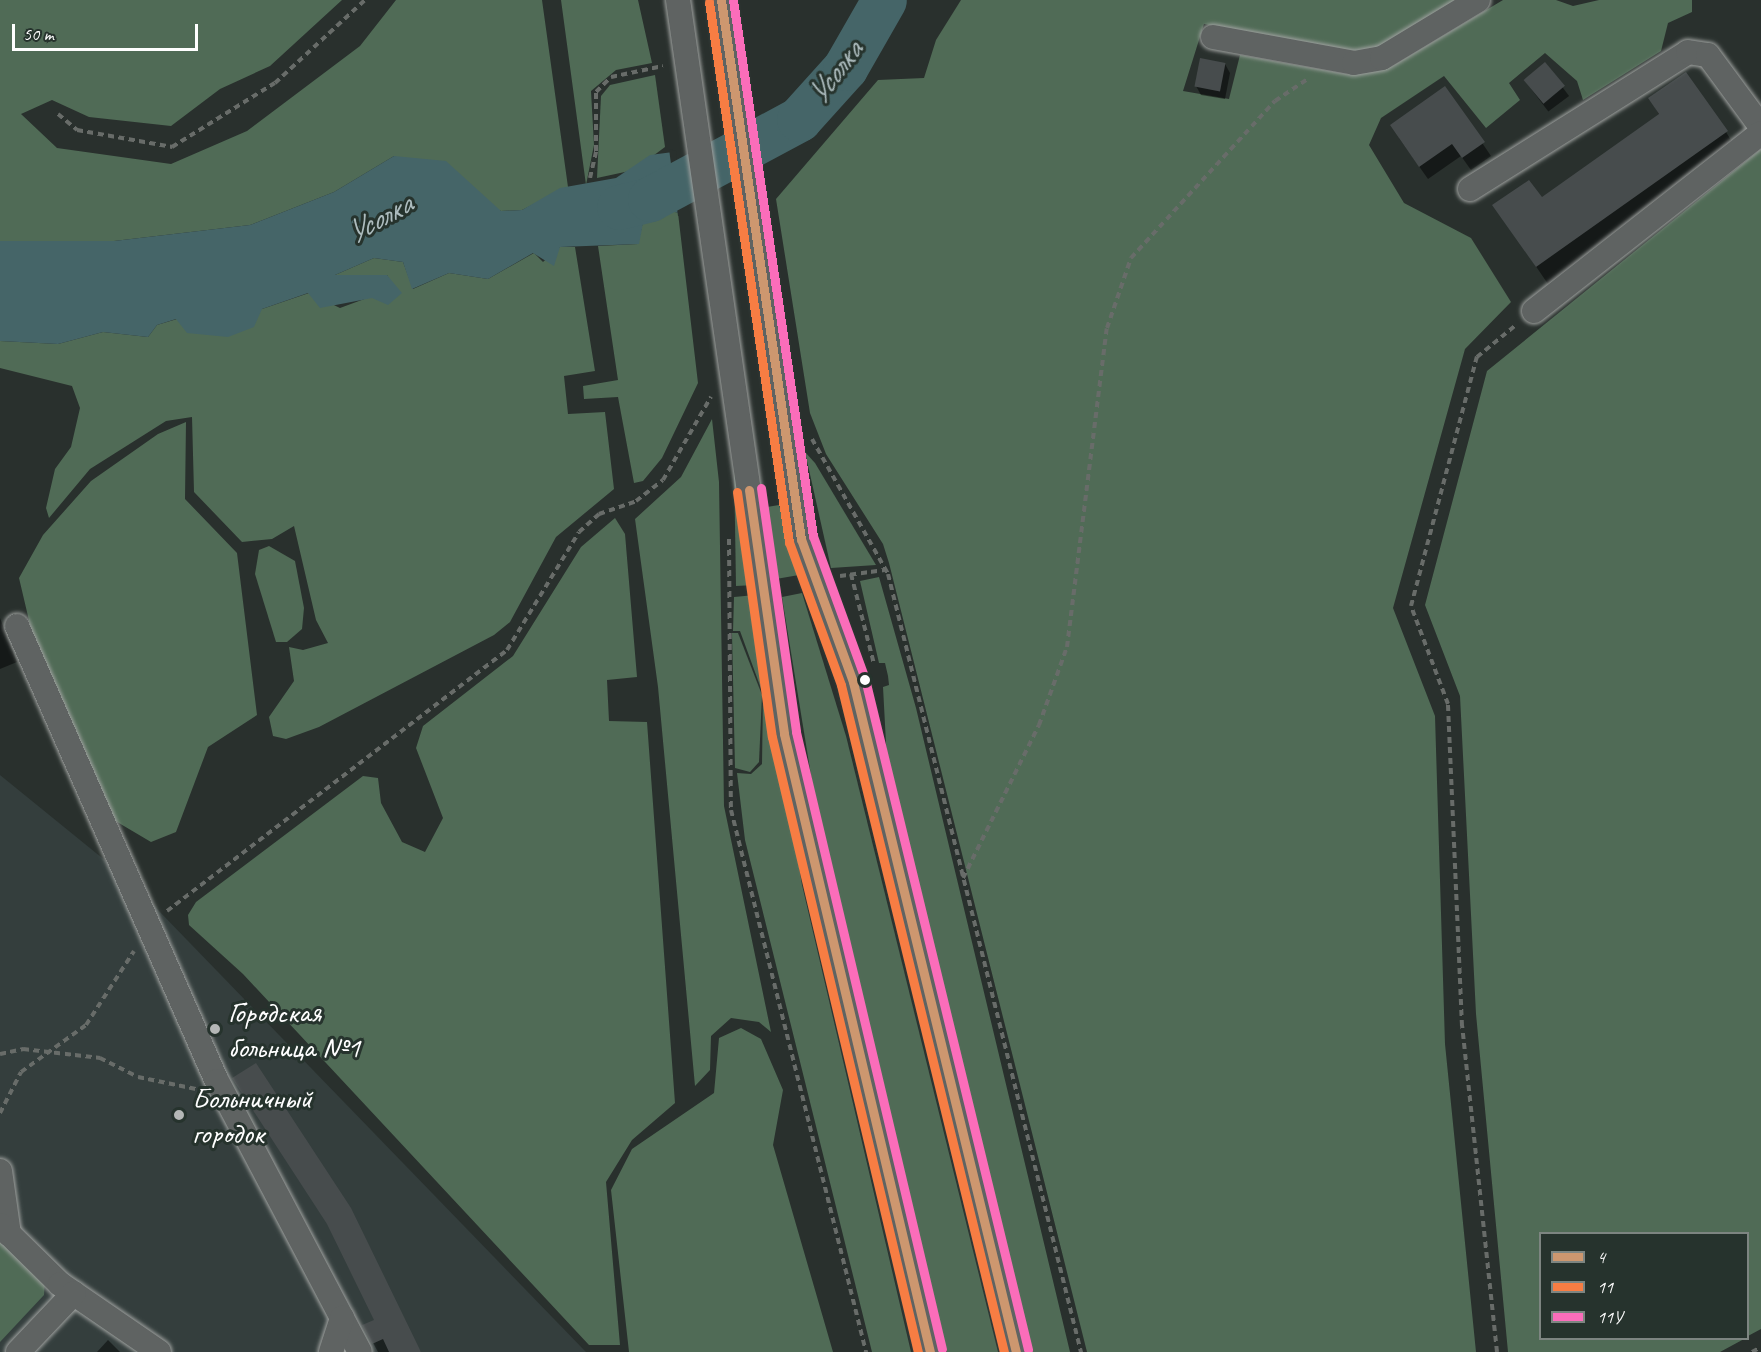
<!DOCTYPE html>
<html>
<head>
<meta charset="utf-8">
<style>
	body { margin:0 }
	#map { position:relative; width:1761px; height:1352px; overflow:hidden; background:#29302d; font-family:Caveat,sans-serif }
	div>[style] { position:absolute }
	[style*='--x'] { left:calc(var(--x)*1px); top:calc(var(--y)*1px); width:calc(var(--w)*1px); rotate:calc(var(--a)*1deg) }
	.built>* { inset:0; background:#343e3d }
	.green>* { inset:0; background:#506b56 }
	.water>* { inset:0; background:#456568 }
	.pier>* { inset:0; background:#29302d }
	.shadow>* { inset:0; background:#0007; transform-origin:0 0 }
	.river>* { height:45px; margin:-22.5px; padding:0 22.5px; transform-origin:22.5px; border-radius:22.5px; background:#456568 }
	.building>* { inset:0; background:#474c4d; transform-origin:0 0 }
	.path>* { height:4px; margin-top:-2px; transform-origin:0; background:repeating-linear-gradient(90deg,#686c69 0 6px,transparent 0 10.5px) }
	.roads { filter:drop-shadow(0 0 2px #9fa2a0) drop-shadow(0 0 2px #9fa2a0) }
	.minor>* { height:24px; margin:-12px; padding:0 12px; transform-origin:12px; border-radius:12px; background:#5f6362 }
	.bus-1>* { height:9px; margin:-4.5px; padding:0 4.5px; transform-origin:4.5px; border-radius:4.5px; background:#cd976f }
	.bus-2>* { height:9px; margin:-4.5px; padding:0 4.5px; transform-origin:4.5px; border-radius:4.5px; background:#f77d43 }
	.bus-3>* { height:9px; margin:-4.5px; padding:0 4.5px; transform-origin:4.5px; border-radius:4.5px; background:#fb6dba }
	.dots>* { width:16px; height:16px; translate:-50% -50%; box-sizing:border-box; border:3px solid #26332d; border-radius:50% }
	span { translate:-50% -50%; white-space:nowrap; text-align:center; line-height:1.15; -webkit-text-stroke:6px #26332d; paint-order:stroke }
	.poi-label { font-size:30px; color:#fff }
	.left { translate:0 -50%; text-align:left }
	.water-label { font-size:32px; color:#adbcbe; font-style:italic }
	.legend { position:absolute; left:1539px; top:1232px; width:210px; height:108px; box-sizing:border-box; background:#26332d; border:2px solid #7d8581; margin:0; padding:8px 10px; list-style:none; font-size:18px; color:#fff }
	.legend li { display:flex; align-items:center; gap:12px; height:30px }
	.legend b { width:30px; border:2px solid #7d8581 }
	.scale { position:absolute; left:12px; top:24px; width:186px; height:27px; box-sizing:border-box; border:3px solid #fff; border-top:0; padding-left:8px; font-size:18px; line-height:21px; white-space:nowrap; color:#fff; -webkit-text-stroke:4px #26332d; paint-order:stroke }
</style>
</head>
<body>
<div id="map">
	<div class="built">
		<i style="clip-path:polygon(0 775px,128px 879px,586px 1352px,0 1352px)"></i>
	</div>
	<div class="green">
		<i style="clip-path:polygon(0 0,342px 0,270px 66px,220px 89px,171px 126px,89px 117px,52px 100px,21px 114px,57px 148px,171px 164px,247px 131px,360px 46px,396px 0,542px 0,568px 187px,522px 210px,501px 211px,394px 156px,334px 192px,250px 225px,114px 241px,0 241px)"></i>
		<i style="clip-path:polygon(561px 0,638px 0,652px 63px,616px 70px,591px 91px,594px 145px,586px 185px)"></i>
		<i style="clip-path:polygon(961px 0,1461px 0,1386px 48px,1353px 53px,1204px 24px,1183px 91px,1229px 99px,1240px 55px,1351px 75px,1391px 67px,1503px 0,1556px 0,1573px 6px,1599px 0,1692px 0,1692px 12px,1668px 23px,1661px 51px,1583px 100px,1577px 81px,1545px 53px,1509px 83px,1520px 100px,1486px 128px,1444px 76px,1381px 118px,1369px 145px,1404px 203px,1471px 238px,1511px 302px,1465px 349px,1393px 608px,1435px 716px,1445px 1044px,1476px 1352px,1087px 1352px,889px 563px,883px 544px,826px 454px,810px 413px,776px 199px,878px 80px,924px 78px,936px 40px)"></i>
		<i style="clip-path:polygon(655px 75px,665px 147px,634px 170px,597px 178px,601px 96px,610px 85px)"></i>
		<i style="clip-path:polygon(1761px 149px,1761px 1329px,1748px 1336px,1748px 1234px,1540px 1234px,1540px 1338px,1744px 1339px,1720px 1352px,1508px 1352px,1476px 1014px,1460px 696px,1425px 605px,1487px 371px)"></i>
		<i style="clip-path:polygon(664px 208px,678px 213px,698px 383px,662px 458px,643px 481px,634px 483px,618px 397px,584px 399px,583px 386px,618px 380px,598px 246px,638px 244px,645px 213px)"></i>
		<i style="clip-path:polygon(560px 247px,575px 247px,595px 371px,564px 376px,568px 414px,605px 412px,614px 489px,556px 537px,510px 622px,494px 635px,319px 727px,286px 739px,273px 736px,269px 717px,294px 681px,289px 647px,303px 650px,328px 643px,316px 620px,294px 526px,272px 539px,242px 542px,194px 492px,192px 417px,166px 421px,90px 469px,49px 518px,46px 508px,55px 469px,71px 447px,80px 408px,72px 386px,0 368px,0 341px,58px 344px,103px 332px,148px 337px,157px 325px,177px 319px,262px 309px,309px 293px,340px 308px,394px 288px,387px 275px,338px 279px,335px 275px,374px 258px,403px 262px,413px 289px,449px 273px,488px 279px,534px 253px,543px 262px)"></i>
		<i style="clip-path:polygon(712px 419px,719px 482px,724px 806px,771px 1032px,759px 1022px,731px 1018px,711px 1036px,710px 1070px,695px 1086px,658px 687px,635px 519px,681px 477px)"></i>
		<i style="clip-path:polygon(186px 422px,185px 499px,237px 553px,257px 715px,208px 747px,176px 832px,151px 842px,107px 816px,31px 629px,19px 578px,43px 535px,91px 481px,158px 434px)"></i>
		<i style="clip-path:polygon(805px 452px,815px 463px,876px 565px,831px 568px)"></i>
		<i style="clip-path:polygon(734px 461px,755px 585px,736px 586px)"></i>
		<i style="clip-path:polygon(779px 505px,799px 575px,776px 579px,767px 507px)"></i>
		<i style="clip-path:polygon(615px 518px,625px 534px,637px 677px,607px 680px,609px 721px,647px 722px,675px 1103px,632px 1140px,606px 1182px,620px 1345px,589px 1345px,243px 974px,189px 925px,188px 915px,196px 902px,363px 776px,378px 778px,381px 803px,402px 842px,425px 852px,443px 818px,416px 748px,423px 726px,513px 656px,581px 547px)"></i>
		<i style="clip-path:polygon(269px 546px,295px 561px,304px 608px,302px 629px,287px 642px,276px 642px,255px 574px,259px 550px)"></i>
		<i style="clip-path:polygon(879px 577px,916px 708px,1070px 1352px,1031px 1352px,887px 762px,883px 687px,889px 685px,888px 676px,885px 663px,879px 663px,860px 581px)"></i>
		<i style="clip-path:polygon(802px 593px,846px 736px,998px 1352px,947px 1352px,817px 812px,782px 597px)"></i>
		<i style="clip-path:polygon(755px 595px,802px 885px,911px 1352px,872px 1352px,745px 840px,737px 773px,751px 774px,762px 764px,763px 694px,740px 631px,733px 631px,734px 597px)"></i>
		<i style="clip-path:polygon(732px 633px,738px 633px,762px 695px,759px 762px,750px 772px,735px 768px)"></i>
		<i style="clip-path:polygon(741px 1028px,761px 1039px,783px 1090px,773px 1145px,833px 1352px,629px 1352px,611px 1190px,632px 1149px,714px 1093px,719px 1038px)"></i>
		<i style="clip-path:polygon(0 1236px,45px 1280px,44px 1295px,0 1342px)"></i>
	</div>
	<div class="water">
		<i style="clip-path:polygon(673px 152px,678px 213px,664px 208px,645px 213px,639px 244px,560px 247px,554px 266px,533px 253px,488px 279px,449px 273px,412px 289px,403px 262px,374px 258px,335px 275px,387px 275px,402px 293px,388px 305px,372px 298px,320px 308px,308px 293px,262px 309px,254px 327px,228px 337px,187px 333px,176px 319px,157px 325px,148px 337px,103px 332px,58px 344px,0 341px,0 241px,114px 241px,250px 225px,334px 192px,394px 156px,446px 161px,501px 211px,522px 210px,560px 188px,616px 178px,650px 155px)"></i>
	</div>
	<div class="pier">
		<i style="clip-path:polygon(669px 149px,676px 151px,679px 216px,678px 216px)"></i>
	</div>
	<div class="shadow">
		<i style="clip-path:polygon(1225px 64px,1230px 73px,1225px 99px,1201px 95px,1196px 86px)"></i>
		<i style="left:1545px;top:64px;width:40px;height:26px;rotate:53deg"></i>
		<i style="clip-path:polygon(1445px 88px,1491px 156px,1471px 170px,1461px 156px,1428px 179px,1399px 138px)"></i>
		<i style="clip-path:polygon(1650px 99px,1726px 132px,1737px 150px,1548px 284px,1494px 205px,1542px 200px,1660px 116px)"></i>
		<i style="clip-path:polygon(0 618px,17px 662px,0 669px)"></i>
		<i style="clip-path:polygon(234px 1079px,421px 1352px,378px 1352px,364px 1326px,376px 1320px,333px 1231px)"></i>
		<i style="clip-path:polygon(108px 1340px,120px 1352px,97px 1352px)"></i>
	</div>
	<div class="river">
		<i style="--x:619;--y:207;--w:32;--a:-14"></i>
		<i style="--x:650;--y:199;--w:169;--a:-28.2"></i>
		<i style="--x:799;--y:119;--w:69;--a:-48"></i>
		<i style="--x:845;--y:68;--w:78;--a:-60.2"></i>
	</div>
	<div class="building">
		<i style="left:1200px;top:58px;width:26px;height:29px;rotate:11deg"></i>
		<i style="left:1545px;top:62px;width:31px;height:28px;rotate:50deg"></i>
		<i style="clip-path:polygon(1686px 72px,1728px 131px,1536px 267px,1492px 205px,1529px 180px,1542px 197px,1659px 114px,1648px 98px)"></i>
		<i style="clip-path:polygon(1445px 86px,1485px 142px,1462px 158px,1452px 144px,1419px 167px,1390px 125px)"></i>
		<i style="clip-path:polygon(256px 1063px,351px 1208px,421px 1352px,389px 1352px,383px 1339px,372px 1344px,362px 1325px,374px 1320px,327px 1224px,232px 1078px)"></i>
	</div>
	<div class="path">
		<i style="--x:58;--y:114;--w:25;--a:40"></i>
		<i style="--x:77;--y:130;--w:97;--a:10.1"></i>
		<i style="--x:172;--y:147;--w:121;--a:-31.9"></i>
		<i style="--x:275;--y:83;--w:122;--a:-42.7"></i>
		<i style="--x:590;--y:178;--w:28;--a:-77"></i>
		<i style="--x:596;--y:151;--w:59;--a:-90"></i>
		<i style="--x:596;--y:92;--w:21;--a:-45"></i>
		<i style="--x:611;--y:77;--w:53;--a:-11.9"></i>
		<i style="--x:812;--y:439;--w:155;--a:60.6"></i>
		<i style="--x:888;--y:574;--w:802;--a:76.07"></i>
		<i style="--x:729;--y:539;--w:271;--a:89.6"></i>
		<i style="--x:731;--y:810;--w:559;--a:76.01"></i>
		<i style="--x:851;--y:574;--w:93;--a:75.7"></i>
		<i style="--x:840;--y:576;--w:45;--a:-7.6"></i>
		<i style="--x:963;--y:878;--w:171;--a:-63.6"></i>
		<i style="--x:1039;--y:725;--w:83;--a:-70.3"></i>
		<i style="--x:1067;--y:647;--w:321;--a:-82.9"></i>
		<i style="--x:1107;--y:328;--w:74;--a:-71.1"></i>
		<i style="--x:1131;--y:258;--w:213;--a:-47.5"></i>
		<i style="--x:1275;--y:101;--w:40;--a:-34"></i>
		<i style="--x:167;--y:911;--w:429;--a:-37.5"></i>
		<i style="--x:507;--y:650;--w:138;--a:-58.6"></i>
		<i style="--x:579;--y:532;--w:27;--a:-42"></i>
		<i style="--x:599;--y:514;--w:39;--a:-19"></i>
		<i style="--x:636;--y:501;--w:34;--a:-38"></i>
		<i style="--x:663;--y:480;--w:96;--a:-60"></i>
		<i style="--x:0;--y:1054;--w:24;--a:-12"></i>
		<i style="--x:23;--y:1049;--w:78;--a:6.7"></i>
		<i style="--x:100;--y:1058;--w:42;--a:26.6"></i>
		<i style="--x:138;--y:1077;--w:59;--a:11.7"></i>
		<i style="--x:0;--y:1113;--w:46;--a:-62.9"></i>
		<i style="--x:21;--y:1072;--w:80;--a:-35.9"></i>
		<i style="--x:86;--y:1025;--w:88;--a:-57"></i>
		<i style="--x:1497;--y:1352;--w:328;--a:-96.1"></i>
		<i style="--x:1462;--y:1026;--w:322;--a:-92.5"></i>
		<i style="--x:1448;--y:704;--w:105;--a:-110.7"></i>
		<i style="--x:1411;--y:606;--w:258;--a:-75.2"></i>
		<i style="--x:1477;--y:357;--w:52;--a:-39.5"></i>
		<i style="--x:1752;--y:1352;--w:10;--a:-29"></i>
	</div>
	<div class="roads">
		<div class="minor">
			<i style="--x:678;--y:0;--w:742;--a:81.78"></i>
			<i style="--x:784;--y:734;--w:635;--a:76.71"></i>
			<i style="--x:721;--y:0;--w:545;--a:81.56"></i>
			<i style="--x:801;--y:539;--w:152;--a:70"></i>
			<i style="--x:853;--y:682;--w:690;--a:76.33"></i>
			<i style="--x:1213;--y:37;--w:143;--a:10.4"></i>
			<i style="--x:1354;--y:63;--w:28;--a:-10"></i>
			<i style="--x:1382;--y:58;--w:112;--a:-31.1"></i>
			<i style="--x:1470;--y:189;--w:257;--a:-32.1"></i>
			<i style="--x:1688;--y:52;--w:20;--a:9"></i>
			<i style="--x:1708;--y:55;--w:89;--a:53.6"></i>
			<i style="--x:1534;--y:311;--w:288;--a:-38.1"></i>
			<i style="--x:17;--y:626;--w:497;--a:66.3"></i>
			<i style="--x:217;--y:1081;--w:306;--a:62.2"></i>
			<i style="--x:0;--y:1171;--w:64;--a:81.9"></i>
			<i style="--x:0;--y:1225;--w:84;--a:44.5"></i>
			<i style="--x:60;--y:1284;--w:120;--a:34.5"></i>
			<i style="--x:18;--y:1352;--w:81;--a:-46.5"></i>
			<i style="--x:331;--y:1352;--w:36;--a:-72"></i>
		</div>
	</div>
	<div class="bus-1">
		<i style="--x:721;--y:0;--w:545;--a:81.56"></i>
		<i style="--x:801;--y:539;--w:152;--a:70"></i>
		<i style="--x:853;--y:682;--w:690;--a:76.33"></i>
		<i style="--x:749;--y:490;--w:246;--a:81.8"></i>
		<i style="--x:784;--y:734;--w:635;--a:76.71"></i>
	</div>
	<div class="bus-2">
		<i style="--x:709;--y:2;--w:546;--a:81.57"></i>
		<i style="--x:789;--y:542;--w:152;--a:70"></i>
		<i style="--x:841;--y:685;--w:687;--a:76.27"></i>
		<i style="--x:737;--y:492;--w:247;--a:81.9"></i>
		<i style="--x:772;--y:737;--w:632;--a:76.65"></i>
	</div>
	<div class="bus-3">
		<i style="--x:733;--y:0;--w:542;--a:81.51"></i>
		<i style="--x:813;--y:536;--w:152;--a:70"></i>
		<i style="--x:865;--y:679;--w:690;--a:76.33"></i>
		<i style="--x:761;--y:488;--w:246;--a:81.8"></i>
		<i style="--x:796;--y:732;--w:634;--a:76.69"></i>
	</div>
	<div class="dots">
		<i style="left:865px;top:680px;background:#fff"></i>
		<i style="left:215px;top:1029px;background:#b4b7b6"></i>
		<i style="left:179px;top:1115px;background:#b4b7b6"></i>
	</div>
	<div class="poi-label">
		<span class="left" style="left:228px;top:1029px">Городская<br>больница №1</span>
		<span class="left" style="left:192px;top:1115px">Больничный<br>городок</span>
	</div>
	<div class="water-label">
		<span style="left:835px;top:73px;rotate:-53deg">Усолка</span>
		<span style="left:379px;top:219px;rotate:-29deg">Усолка</span>
	</div>
	<ul class="legend">
	<li><b style="height:8px;background:#cd976f"></b>4</li>
	<li><b style="height:8px;background:#f77d43"></b>11</li>
	<li><b style="height:8px;background:#fb6dba"></b>11У</li>
	</ul>
	<div class="scale">50 m</div>
</div>
</body>
</html>
